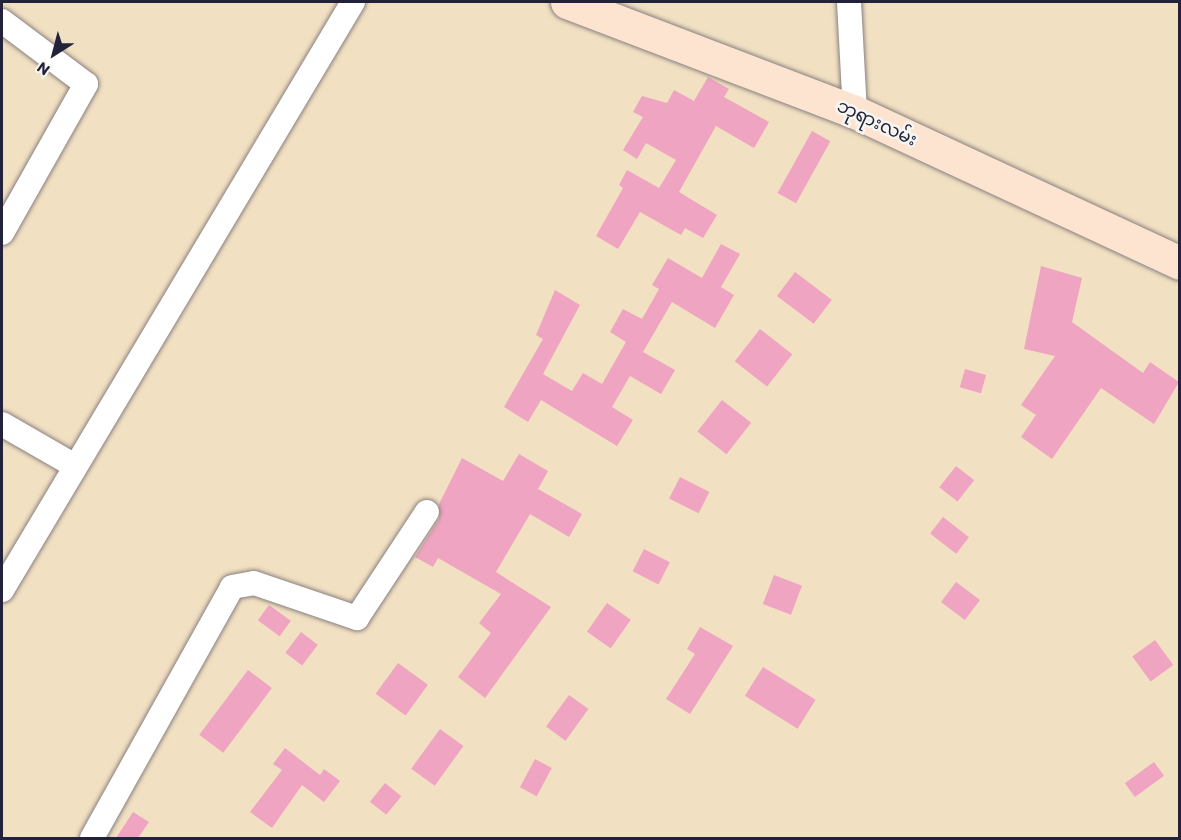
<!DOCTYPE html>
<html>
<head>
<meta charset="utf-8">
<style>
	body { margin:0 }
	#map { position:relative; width:1181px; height:840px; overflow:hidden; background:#f2e0c3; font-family:Itim,"Noto Sans Myanmar",sans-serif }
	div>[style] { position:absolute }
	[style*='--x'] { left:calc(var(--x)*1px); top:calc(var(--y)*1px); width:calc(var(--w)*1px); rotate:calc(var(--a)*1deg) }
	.building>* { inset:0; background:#efa4c1; transform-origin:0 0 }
	.roads { filter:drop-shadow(0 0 2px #8a817f) drop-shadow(0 0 2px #8a817f) }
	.street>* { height:24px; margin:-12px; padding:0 12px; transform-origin:12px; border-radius:12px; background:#fff }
	.secondary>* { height:33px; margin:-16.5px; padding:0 16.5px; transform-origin:16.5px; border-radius:16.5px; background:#fde4d1 }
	span { translate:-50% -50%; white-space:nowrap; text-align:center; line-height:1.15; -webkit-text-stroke:5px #f6f6f2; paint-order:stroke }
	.street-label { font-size:18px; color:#22223b }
	.frame { position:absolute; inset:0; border:3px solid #22223b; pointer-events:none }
	.north { position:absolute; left:24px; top:24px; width:60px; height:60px; -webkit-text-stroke:4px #f6f6f2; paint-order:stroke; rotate:216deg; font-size:16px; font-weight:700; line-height:24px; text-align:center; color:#22223b }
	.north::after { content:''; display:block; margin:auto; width:21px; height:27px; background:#22223b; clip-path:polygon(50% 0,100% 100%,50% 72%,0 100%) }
</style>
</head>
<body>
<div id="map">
	<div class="building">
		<i style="clip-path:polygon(708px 77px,729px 89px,724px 97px,769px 122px,754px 148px,716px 126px,679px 192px,717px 215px,703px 238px,685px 228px,681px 235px,640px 212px,618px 249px,596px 236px,623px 188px,619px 185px,627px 170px,659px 188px,676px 160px,646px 143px,637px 159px,623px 150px,643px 117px,633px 112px,642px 96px,667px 103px,674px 90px,694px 101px)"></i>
		<i style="left:812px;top:131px;width:21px;height:71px;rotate:29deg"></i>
		<i style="clip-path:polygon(721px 244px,740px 254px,721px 287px,734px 295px,715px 328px,672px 302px,643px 352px,675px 370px,661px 394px,630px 376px,612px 407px,633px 420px,617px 446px,541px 400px,528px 422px,504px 407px,543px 339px,536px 335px,555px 290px,580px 305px,543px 374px,572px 391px,583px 373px,602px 384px,626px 342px,610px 332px,623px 309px,642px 319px,659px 289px,652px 285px,668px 258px,702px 278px)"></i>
		<i style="clip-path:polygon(1041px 266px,1082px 278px,1072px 322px,1143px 373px,1150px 362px,1179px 382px,1154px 424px,1101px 388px,1052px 459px,1021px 437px,1036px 415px,1021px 405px,1055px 356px,1024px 349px)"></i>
		<i style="left:795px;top:272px;width:46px;height:30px;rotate:37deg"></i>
		<i style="left:760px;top:329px;width:41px;height:41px;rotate:38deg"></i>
		<i style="left:965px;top:369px;width:22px;height:19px;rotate:16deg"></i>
		<i style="left:722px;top:400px;width:37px;height:40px;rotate:38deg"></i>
		<i style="clip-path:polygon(519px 454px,548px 471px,538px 489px,582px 514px,569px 537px,530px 514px,496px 572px,551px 607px,485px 698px,458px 677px,491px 633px,479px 623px,501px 594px,438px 558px,433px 567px,415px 557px,439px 519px,439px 504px,462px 458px,503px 481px)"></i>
		<i style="left:956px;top:466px;width:23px;height:27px;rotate:38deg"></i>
		<i style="left:680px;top:477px;width:33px;height:24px;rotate:27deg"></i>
		<i style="left:943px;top:517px;width:33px;height:21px;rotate:38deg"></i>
		<i style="left:644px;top:549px;width:29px;height:25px;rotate:27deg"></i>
		<i style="left:774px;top:575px;width:30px;height:31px;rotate:21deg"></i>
		<i style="left:956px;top:582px;width:30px;height:25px;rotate:37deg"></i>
		<i style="left:607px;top:603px;width:29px;height:35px;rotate:35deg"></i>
		<i style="left:269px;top:605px;width:27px;height:19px;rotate:36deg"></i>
		<i style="clip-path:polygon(700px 627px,733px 646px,690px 714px,666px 699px,695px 654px,687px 649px)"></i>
		<i style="left:301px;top:632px;width:21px;height:26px;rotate:37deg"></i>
		<i style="left:1155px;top:640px;width:31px;height:28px;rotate:54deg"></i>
		<i style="left:398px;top:663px;width:37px;height:38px;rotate:36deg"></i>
		<i style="left:763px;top:667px;width:62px;height:34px;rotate:32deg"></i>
		<i style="left:248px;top:670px;width:30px;height:81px;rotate:37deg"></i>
		<i style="left:569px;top:695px;width:24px;height:39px;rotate:36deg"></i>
		<i style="left:440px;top:729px;width:29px;height:49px;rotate:36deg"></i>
		<i style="clip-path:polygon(285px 748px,320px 775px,324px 769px,340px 781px,324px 802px,302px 785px,272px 828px,250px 812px,282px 770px,273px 764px)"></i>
		<i style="left:535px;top:759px;width:19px;height:32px;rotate:28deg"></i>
		<i style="left:1154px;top:762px;width:17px;height:36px;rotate:54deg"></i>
		<i style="left:385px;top:783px;width:21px;height:24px;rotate:39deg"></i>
		<i style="clip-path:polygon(133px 812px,149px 822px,138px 838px,116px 838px)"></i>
	</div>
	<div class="roads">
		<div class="street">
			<i style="--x:849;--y:2;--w:110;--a:86.9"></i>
			<i style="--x:2;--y:21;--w:105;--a:36.9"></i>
			<i style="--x:86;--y:84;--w:171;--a:119.4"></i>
			<i style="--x:2;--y:424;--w:84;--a:29.9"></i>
			<i style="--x:2;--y:590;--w:685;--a:-59.17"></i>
			<i style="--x:92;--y:838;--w:287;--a:-60.8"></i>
			<i style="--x:232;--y:587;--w:22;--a:-10"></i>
			<i style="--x:254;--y:583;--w:109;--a:18.8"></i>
			<i style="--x:357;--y:618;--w:127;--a:-56.6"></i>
		</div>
		<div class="secondary">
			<i style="--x:567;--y:2;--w:308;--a:20.9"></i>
			<i style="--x:855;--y:112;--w:358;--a:24.9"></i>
		</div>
	</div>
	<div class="street-label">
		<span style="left:877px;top:123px;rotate:25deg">ဘုရားလမ်း</span>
	</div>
	<div class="frame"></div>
	<div class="north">N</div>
</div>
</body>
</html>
